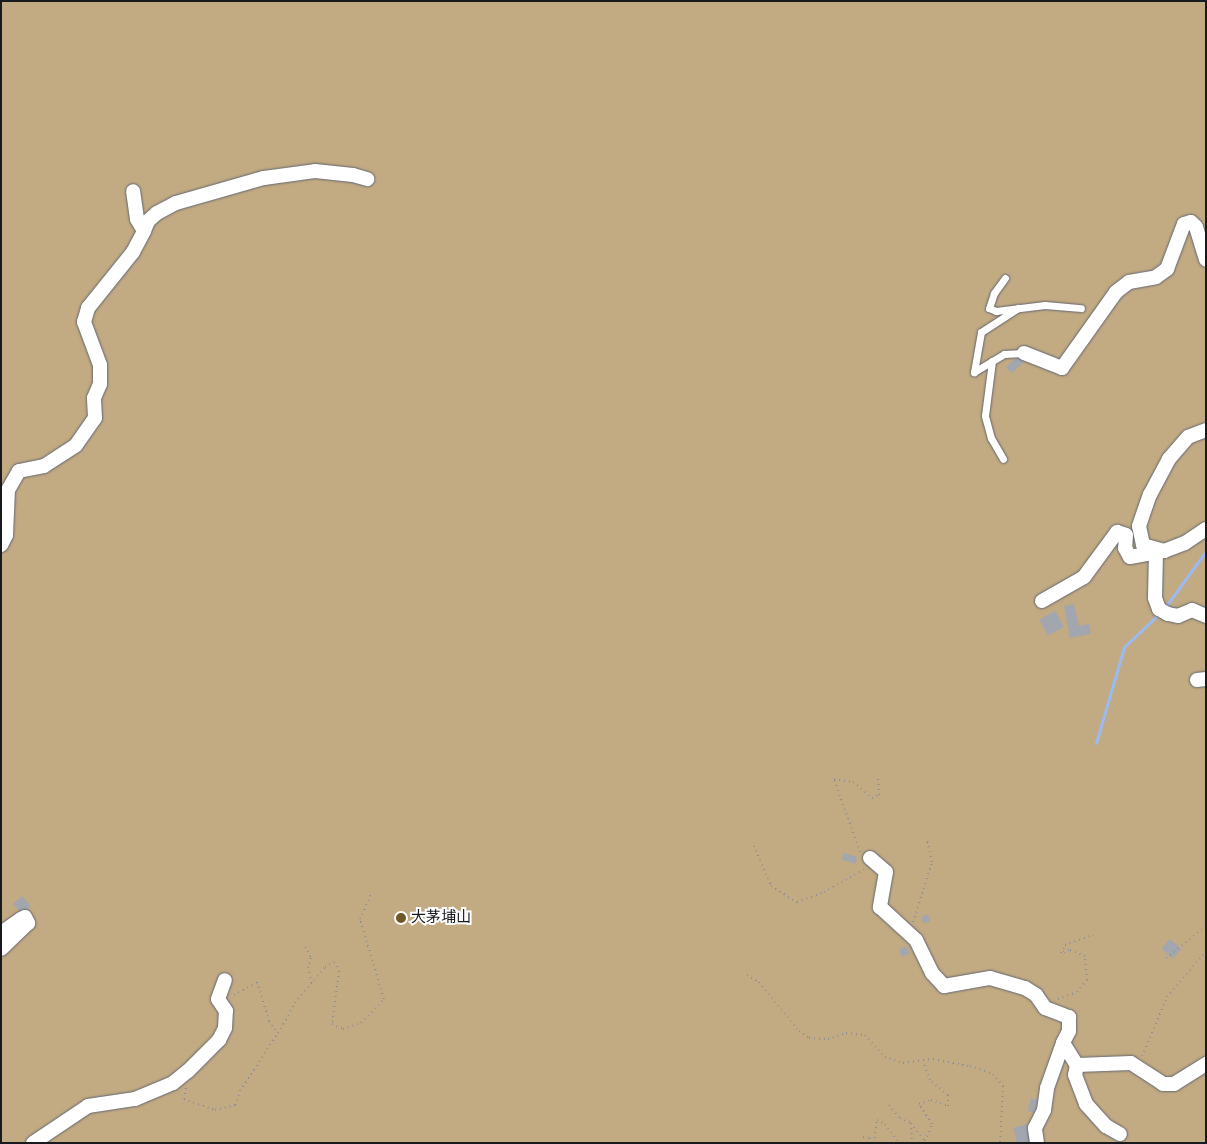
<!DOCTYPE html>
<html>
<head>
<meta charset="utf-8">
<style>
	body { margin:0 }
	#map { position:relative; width:1207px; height:1144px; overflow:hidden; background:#d9dee8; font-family:"DejaVu Sans","Noto Sans TC",sans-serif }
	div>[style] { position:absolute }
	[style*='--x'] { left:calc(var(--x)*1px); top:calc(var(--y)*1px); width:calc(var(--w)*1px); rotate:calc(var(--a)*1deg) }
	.green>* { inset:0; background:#c2aa83; transform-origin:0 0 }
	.stream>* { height:3px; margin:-1.5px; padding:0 1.5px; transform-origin:1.5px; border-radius:1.5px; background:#9cbaf2 }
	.building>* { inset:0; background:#a1a6af; transform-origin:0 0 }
	.round { border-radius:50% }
	.path>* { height:2px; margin-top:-1px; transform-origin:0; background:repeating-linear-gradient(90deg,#8b8e96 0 1px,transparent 0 5px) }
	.roads { filter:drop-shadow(0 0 1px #636770) drop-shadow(0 0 1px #636770) }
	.lane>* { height:7px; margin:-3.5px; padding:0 3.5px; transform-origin:3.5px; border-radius:3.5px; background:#fff }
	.street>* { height:14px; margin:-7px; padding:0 7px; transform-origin:7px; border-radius:7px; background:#fff }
	.dots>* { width:14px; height:14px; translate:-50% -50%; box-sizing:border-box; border:2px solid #fff; border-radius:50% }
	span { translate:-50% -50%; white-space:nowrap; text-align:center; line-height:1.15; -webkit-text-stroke:4px #fff; paint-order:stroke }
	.poi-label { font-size:15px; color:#181a1d }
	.left { translate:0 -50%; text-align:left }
	.frame { position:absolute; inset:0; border:2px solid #181a1d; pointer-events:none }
</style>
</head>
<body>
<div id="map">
	<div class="green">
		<i style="left:1px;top:1px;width:1205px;height:1142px"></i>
	</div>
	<div class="stream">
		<i style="--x:1164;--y:609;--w:72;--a:-54.1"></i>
		<i style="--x:1096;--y:743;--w:100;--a:-73.7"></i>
		<i style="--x:1124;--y:647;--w:50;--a:-43.4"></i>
	</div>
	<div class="building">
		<i style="left:1019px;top:356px;width:8px;height:17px;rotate:50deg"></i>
		<i style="clip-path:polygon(1074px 604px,1079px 626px,1089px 624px,1091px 634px,1070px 638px,1064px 606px)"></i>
		<i style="left:1055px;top:611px;width:18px;height:18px;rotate:61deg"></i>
		<i style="left:844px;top:853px;width:14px;height:7px;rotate:17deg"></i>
		<i style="left:22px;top:896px;width:13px;height:12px;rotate:48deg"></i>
		<i class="round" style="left:922px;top:915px;width:8px;height:8px"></i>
		<i style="left:1170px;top:939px;width:15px;height:13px;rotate:42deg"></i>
		<i style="clip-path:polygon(906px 946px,910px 953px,902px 957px,899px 950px)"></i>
		<i style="clip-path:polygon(1031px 1098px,1038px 1100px,1034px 1113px,1028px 1111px)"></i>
		<i style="clip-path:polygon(1027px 1124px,1032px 1143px,1017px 1143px,1013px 1128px)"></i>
	</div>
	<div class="path">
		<i style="--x:754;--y:846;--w:43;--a:67"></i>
		<i style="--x:771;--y:886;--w:31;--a:32"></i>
		<i style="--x:797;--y:902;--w:29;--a:-20"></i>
		<i style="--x:824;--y:892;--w:47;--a:-29.3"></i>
		<i style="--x:860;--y:852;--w:77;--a:-109.6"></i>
		<i style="--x:834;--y:779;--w:19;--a:9"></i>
		<i style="--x:853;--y:782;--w:25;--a:40"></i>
		<i style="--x:872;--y:798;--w:8;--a:-23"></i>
		<i style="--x:879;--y:795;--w:19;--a:-93"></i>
		<i style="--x:913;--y:922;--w:63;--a:-72.4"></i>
		<i style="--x:932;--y:862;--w:23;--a:-103"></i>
		<i style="--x:305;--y:947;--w:13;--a:61"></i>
		<i style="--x:311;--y:958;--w:9;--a:108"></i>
		<i style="--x:308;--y:967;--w:17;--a:77"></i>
		<i style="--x:1166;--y:958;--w:51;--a:-38.7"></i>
		<i style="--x:747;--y:975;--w:14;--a:30"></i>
		<i style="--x:759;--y:982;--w:63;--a:50.8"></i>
		<i style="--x:799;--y:1031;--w:12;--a:35"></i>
		<i style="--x:809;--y:1038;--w:19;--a:3"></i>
		<i style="--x:828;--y:1039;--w:19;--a:-18"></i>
		<i style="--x:846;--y:1033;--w:19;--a:6"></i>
		<i style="--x:865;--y:1035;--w:30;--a:48"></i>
		<i style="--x:885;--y:1057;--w:19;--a:18"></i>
		<i style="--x:903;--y:1063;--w:30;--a:-8"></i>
		<i style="--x:933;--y:1059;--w:38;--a:11"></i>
		<i style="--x:970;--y:1066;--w:24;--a:19"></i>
		<i style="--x:993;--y:1074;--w:16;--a:50"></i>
		<i style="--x:1003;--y:1086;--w:57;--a:93"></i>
		<i style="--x:234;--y:995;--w:26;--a:-29"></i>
		<i style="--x:257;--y:982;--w:41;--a:72.9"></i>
		<i style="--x:269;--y:1021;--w:15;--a:53"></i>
		<i style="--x:278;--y:1033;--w:34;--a:-60"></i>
		<i style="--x:295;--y:1003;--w:47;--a:-50.2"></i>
		<i style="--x:325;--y:967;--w:10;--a:-29"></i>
		<i style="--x:334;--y:962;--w:10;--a:61"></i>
		<i style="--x:339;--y:971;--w:53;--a:97.5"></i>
		<i style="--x:332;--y:1024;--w:12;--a:24"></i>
		<i style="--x:343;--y:1029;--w:19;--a:-18"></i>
		<i style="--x:361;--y:1023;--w:33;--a:-46"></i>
		<i style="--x:384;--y:999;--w:84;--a:-106.7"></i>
		<i style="--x:360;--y:919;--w:27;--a:-66"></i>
		<i style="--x:1058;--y:999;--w:20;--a:-20"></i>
		<i style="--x:1077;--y:992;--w:16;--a:-50"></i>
		<i style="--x:1087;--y:980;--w:24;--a:-95"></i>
		<i style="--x:1085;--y:956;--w:17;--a:-159"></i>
		<i style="--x:1069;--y:950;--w:9;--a:159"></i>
		<i style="--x:1061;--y:953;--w:9;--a:-63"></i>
		<i style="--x:1065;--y:945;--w:30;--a:-20"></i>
		<i style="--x:1142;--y:1056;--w:64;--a:-67"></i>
		<i style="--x:1167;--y:997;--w:60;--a:-49.7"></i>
		<i style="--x:186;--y:1088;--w:11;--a:100"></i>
		<i style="--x:184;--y:1099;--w:33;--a:20"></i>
		<i style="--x:215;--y:1110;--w:21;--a:-14"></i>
		<i style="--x:235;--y:1105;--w:15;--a:-70"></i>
		<i style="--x:240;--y:1091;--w:69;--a:-56.8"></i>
		<i style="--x:889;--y:1105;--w:17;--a:50"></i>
		<i style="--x:900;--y:1118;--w:12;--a:24"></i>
		<i style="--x:911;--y:1123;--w:20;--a:87"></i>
		<i style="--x:911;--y:1123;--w:23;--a:52"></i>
		<i style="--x:925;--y:1141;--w:18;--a:-68"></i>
		<i style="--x:932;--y:1124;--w:24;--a:-123"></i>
		<i style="--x:919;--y:1104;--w:13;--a:-18"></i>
		<i style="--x:931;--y:1100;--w:18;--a:19"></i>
		<i style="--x:948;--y:1106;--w:11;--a:-90"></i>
		<i style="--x:948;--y:1095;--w:23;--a:-140"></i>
		<i style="--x:930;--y:1080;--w:20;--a:-110"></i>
		<i style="--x:863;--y:1137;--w:7;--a:8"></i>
		<i style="--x:870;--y:1138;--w:5;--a:68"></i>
		<i style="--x:874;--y:1143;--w:23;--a:-83"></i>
		<i style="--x:877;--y:1120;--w:9;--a:27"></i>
		<i style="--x:885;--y:1124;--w:24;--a:52"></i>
	</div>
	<div class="roads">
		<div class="lane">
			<i style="--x:1005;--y:278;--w:19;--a:126"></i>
			<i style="--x:994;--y:293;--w:16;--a:108"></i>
			<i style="--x:989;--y:308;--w:8;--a:23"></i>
			<i style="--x:996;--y:311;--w:49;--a:-7"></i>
			<i style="--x:1045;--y:305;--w:36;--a:5"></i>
			<i style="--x:1018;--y:308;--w:44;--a:147"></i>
			<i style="--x:981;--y:332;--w:41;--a:99.9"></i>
			<i style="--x:974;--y:372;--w:35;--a:-31"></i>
			<i style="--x:1004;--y:354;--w:20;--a:-3"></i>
			<i style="--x:992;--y:361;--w:55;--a:97.3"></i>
			<i style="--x:985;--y:416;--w:23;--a:75"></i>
			<i style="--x:991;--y:438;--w:24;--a:60"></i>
		</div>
		<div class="street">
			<i style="--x:144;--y:231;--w:11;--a:-68"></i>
			<i style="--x:148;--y:221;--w:12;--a:-42"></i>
			<i style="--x:157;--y:213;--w:21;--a:-28"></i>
			<i style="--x:176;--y:203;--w:91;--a:-15.9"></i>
			<i style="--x:264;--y:178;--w:51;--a:-7.8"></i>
			<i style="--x:315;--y:171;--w:38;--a:6"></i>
			<i style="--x:353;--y:175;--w:15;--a:16"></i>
			<i style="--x:1024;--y:353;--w:41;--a:21.5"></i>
			<i style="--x:1062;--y:368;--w:93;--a:-54.6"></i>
			<i style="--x:1116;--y:292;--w:16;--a:-38"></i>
			<i style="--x:1129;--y:282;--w:27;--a:-10"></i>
			<i style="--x:1156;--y:277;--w:14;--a:-36"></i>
			<i style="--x:1167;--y:269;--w:48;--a:-69.3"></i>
			<i style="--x:1184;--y:224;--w:7;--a:-16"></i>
			<i style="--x:1191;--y:222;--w:7;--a:45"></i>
			<i style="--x:1196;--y:227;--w:34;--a:73"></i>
			<i style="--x:1206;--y:430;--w:19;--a:159"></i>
			<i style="--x:1188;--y:437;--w:29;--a:131"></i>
			<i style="--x:1169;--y:459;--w:40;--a:118"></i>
			<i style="--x:1150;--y:494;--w:34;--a:109"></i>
			<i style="--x:1139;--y:526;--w:19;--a:78"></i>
			<i style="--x:1143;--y:545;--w:22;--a:16"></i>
			<i style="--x:1164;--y:551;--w:22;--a:-21"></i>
			<i style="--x:1185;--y:543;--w:25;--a:-34"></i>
			<i style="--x:1;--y:545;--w:11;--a:-63"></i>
			<i style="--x:6;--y:535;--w:45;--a:-87.5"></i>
			<i style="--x:8;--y:490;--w:22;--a:-60"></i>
			<i style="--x:19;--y:471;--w:25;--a:-11"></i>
			<i style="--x:44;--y:466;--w:38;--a:-33"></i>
			<i style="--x:76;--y:445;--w:33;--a:-55"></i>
			<i style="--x:95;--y:418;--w:20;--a:-93"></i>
			<i style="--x:94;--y:398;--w:15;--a:-67"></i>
			<i style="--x:100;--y:384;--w:19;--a:-90"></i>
			<i style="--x:100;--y:365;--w:46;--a:-110.4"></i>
			<i style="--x:84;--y:322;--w:15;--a:-74"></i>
			<i style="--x:88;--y:308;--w:72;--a:-51.2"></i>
			<i style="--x:133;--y:252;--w:24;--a:-62"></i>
			<i style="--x:144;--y:231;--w:14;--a:-120"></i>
			<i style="--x:137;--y:219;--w:28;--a:-98"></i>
			<i style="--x:1156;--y:553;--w:45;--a:91.3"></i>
			<i style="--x:1155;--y:598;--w:12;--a:70"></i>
			<i style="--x:1159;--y:609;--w:10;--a:29"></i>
			<i style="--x:1168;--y:614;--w:10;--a:11"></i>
			<i style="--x:1178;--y:616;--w:15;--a:-23"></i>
			<i style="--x:1192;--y:610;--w:15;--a:23"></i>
			<i style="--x:1042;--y:601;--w:48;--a:-29.7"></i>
			<i style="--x:1084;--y:577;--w:56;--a:-53.7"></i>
			<i style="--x:1117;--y:532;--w:9;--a:18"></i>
			<i style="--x:1126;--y:535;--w:13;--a:94"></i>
			<i style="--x:1125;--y:548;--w:10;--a:61"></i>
			<i style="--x:1130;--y:557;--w:35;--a:-10"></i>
			<i style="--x:1197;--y:680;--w:9;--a:-6"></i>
			<i style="--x:870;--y:858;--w:21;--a:41"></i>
			<i style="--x:886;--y:872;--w:36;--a:100"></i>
			<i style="--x:880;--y:907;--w:49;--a:42.5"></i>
			<i style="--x:916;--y:940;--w:37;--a:64"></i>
			<i style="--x:932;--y:973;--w:18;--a:47"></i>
			<i style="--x:944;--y:986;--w:47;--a:-9.9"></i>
			<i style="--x:990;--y:978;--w:36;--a:16"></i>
			<i style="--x:1025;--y:988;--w:13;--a:32"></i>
			<i style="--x:1036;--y:995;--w:16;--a:55"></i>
			<i style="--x:1045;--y:1008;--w:26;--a:21"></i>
			<i style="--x:1069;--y:1017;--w:14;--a:90"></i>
			<i style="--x:1069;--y:1031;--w:13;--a:117"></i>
			<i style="--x:1063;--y:1043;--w:26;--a:58"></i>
			<i style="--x:1077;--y:1065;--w:54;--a:-2.1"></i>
			<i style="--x:1131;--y:1063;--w:38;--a:33"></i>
			<i style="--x:1163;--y:1084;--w:11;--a:0"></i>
			<i style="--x:1174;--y:1084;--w:38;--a:-32"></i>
			<i style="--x:1;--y:933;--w:24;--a:-35"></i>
			<i style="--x:21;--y:919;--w:4;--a:-27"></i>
			<i style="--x:25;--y:917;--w:7;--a:63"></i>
			<i style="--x:28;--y:923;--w:37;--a:136"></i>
			<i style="--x:1077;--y:1065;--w:10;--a:101"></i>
			<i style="--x:1075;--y:1075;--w:31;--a:69"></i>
			<i style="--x:1086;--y:1104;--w:30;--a:48"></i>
			<i style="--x:1106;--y:1126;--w:16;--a:30"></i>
			<i style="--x:33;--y:1143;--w:66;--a:-33.9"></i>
			<i style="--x:88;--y:1106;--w:48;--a:-8.5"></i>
			<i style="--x:135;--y:1099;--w:41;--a:-22.8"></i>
			<i style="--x:173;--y:1083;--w:19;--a:-39"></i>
			<i style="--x:188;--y:1071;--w:44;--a:-45"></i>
			<i style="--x:219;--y:1040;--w:13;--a:-63"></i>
			<i style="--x:225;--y:1028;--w:17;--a:-87"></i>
			<i style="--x:226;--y:1011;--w:14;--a:-124"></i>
			<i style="--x:218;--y:999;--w:20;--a:-70"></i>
			<i style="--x:1037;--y:1143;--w:15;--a:-98"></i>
			<i style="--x:1035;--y:1128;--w:20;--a:-63"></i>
			<i style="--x:1044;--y:1110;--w:22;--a:-82"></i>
			<i style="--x:1047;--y:1088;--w:48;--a:-70.4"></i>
		</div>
	</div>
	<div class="dots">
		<i style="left:401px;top:918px;background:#705728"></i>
	</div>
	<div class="poi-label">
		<span class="left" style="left:411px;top:918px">大茅埔山</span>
	</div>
	<div class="frame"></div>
</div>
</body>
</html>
